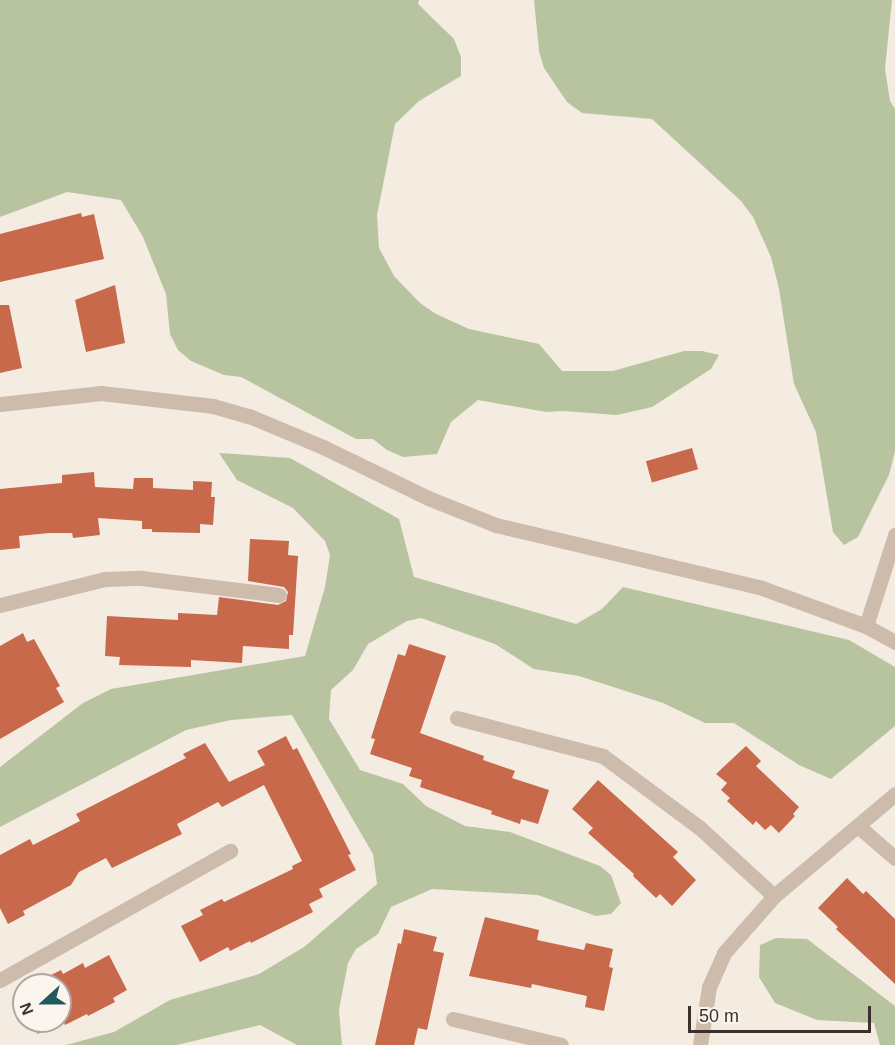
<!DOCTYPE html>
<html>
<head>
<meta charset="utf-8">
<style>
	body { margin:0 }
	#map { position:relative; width:895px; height:1045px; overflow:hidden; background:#f4ebe1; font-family:Arial,sans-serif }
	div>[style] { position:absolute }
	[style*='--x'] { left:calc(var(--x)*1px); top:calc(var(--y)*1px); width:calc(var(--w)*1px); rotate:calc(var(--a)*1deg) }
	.green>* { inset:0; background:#b8c4a0 }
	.building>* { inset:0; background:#c8694b; transform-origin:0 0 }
	.minor>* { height:15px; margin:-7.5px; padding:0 7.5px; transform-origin:7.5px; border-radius:7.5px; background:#cdbbac }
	span { translate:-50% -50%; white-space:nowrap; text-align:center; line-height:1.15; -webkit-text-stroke:6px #fbf5ee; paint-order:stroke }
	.north { position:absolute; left:12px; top:973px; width:60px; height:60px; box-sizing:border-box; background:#fbf5ee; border:2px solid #aea6a0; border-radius:50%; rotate:249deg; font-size:16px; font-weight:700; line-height:24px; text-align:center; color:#3b302b }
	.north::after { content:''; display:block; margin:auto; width:21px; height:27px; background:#1f5a5e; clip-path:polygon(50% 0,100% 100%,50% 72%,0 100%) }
	.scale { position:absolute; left:688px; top:1006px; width:183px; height:27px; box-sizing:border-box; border:3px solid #3b302b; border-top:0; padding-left:8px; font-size:18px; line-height:21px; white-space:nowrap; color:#3b302b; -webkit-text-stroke:4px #fbf5ee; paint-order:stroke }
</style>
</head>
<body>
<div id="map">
	<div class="green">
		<i style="clip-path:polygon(0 0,419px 0,418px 4px,454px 39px,461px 57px,461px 76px,419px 101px,395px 124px,377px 215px,379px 248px,394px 276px,420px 303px,436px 314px,469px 329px,539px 344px,562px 371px,613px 371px,684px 351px,702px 351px,719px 355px,711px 369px,652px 407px,617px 415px,564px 411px,546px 412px,478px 400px,451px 422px,437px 454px,403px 457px,387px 450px,373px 439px,356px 439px,241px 377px,224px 375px,191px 361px,178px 350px,170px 334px,166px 294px,143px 237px,121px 200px,67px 192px,0 217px)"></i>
		<i style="clip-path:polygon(534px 0,892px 0,885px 69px,890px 101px,895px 109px,895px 451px,889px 475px,858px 537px,844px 545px,833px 532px,816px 432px,794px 384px,779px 289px,771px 257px,753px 217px,741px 201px,652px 119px,582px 113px,567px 102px,544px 68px,539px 51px)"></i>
		<i style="clip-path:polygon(219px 453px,290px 458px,399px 519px,414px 577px,576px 624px,602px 609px,623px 587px,849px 640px,895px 667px,895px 726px,831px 779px,799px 765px,734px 723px,705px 723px,663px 703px,579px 676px,534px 669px,495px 644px,421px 618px,407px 621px,368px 644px,353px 670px,331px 690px,329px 719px,360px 770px,403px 784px,426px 806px,465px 826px,510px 832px,600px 866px,611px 875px,621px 903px,611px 914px,596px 916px,538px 895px,432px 889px,391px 907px,378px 934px,356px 949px,348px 963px,339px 1010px,342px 1045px,297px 1045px,260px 1025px,177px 1045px,66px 1045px,114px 1032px,170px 1000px,259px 974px,304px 947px,377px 884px,373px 854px,292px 715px,231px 720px,186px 730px,0 827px,0 767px,83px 703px,111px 689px,305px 656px,325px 587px,330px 555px,325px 541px,293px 508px,237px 480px)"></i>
		<i style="clip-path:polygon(776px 938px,807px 939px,895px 1006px,895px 1045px,880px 1045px,874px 1023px,817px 1020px,775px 1003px,759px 977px,760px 945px)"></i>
	</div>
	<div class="building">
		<i style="clip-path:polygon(81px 213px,82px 217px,94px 214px,104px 259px,0 282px,0 234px)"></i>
		<i style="clip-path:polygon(115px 285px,125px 343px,86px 352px,75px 300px)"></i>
		<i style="clip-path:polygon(0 305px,9px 305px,22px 368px,0 373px)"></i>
		<i style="left:692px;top:448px;width:22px;height:48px;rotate:74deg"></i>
		<i style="clip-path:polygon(94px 472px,95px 487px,133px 489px,134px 478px,153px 478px,153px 488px,193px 490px,193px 481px,212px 482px,211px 497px,215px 497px,213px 525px,200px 524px,200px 533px,152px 532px,152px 529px,142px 529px,142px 521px,98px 518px,100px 535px,73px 538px,72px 533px,49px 533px,19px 536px,20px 548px,0 550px,0 489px,62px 483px,62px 475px)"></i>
		<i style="clip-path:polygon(250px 539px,289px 541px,288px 555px,298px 556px,293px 635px,289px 635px,289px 649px,243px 646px,242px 663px,191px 660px,191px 667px,119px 665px,120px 657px,105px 656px,107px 616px,178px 620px,178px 613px,217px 615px,219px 597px,278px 605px,286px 601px,288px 592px,284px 587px,248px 581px)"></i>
		<i style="clip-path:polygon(23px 633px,27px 642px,34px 639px,60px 686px,56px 688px,64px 702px,0 739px,0 646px)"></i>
		<i style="clip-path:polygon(409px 644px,446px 656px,420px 733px,484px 756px,483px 760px,515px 771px,512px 778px,549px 790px,538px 824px,521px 819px,520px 824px,491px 814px,492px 811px,420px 787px,422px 780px,409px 776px,412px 768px,370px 754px,375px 739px,371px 738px,398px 654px,405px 656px)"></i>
		<i style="clip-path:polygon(286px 736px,293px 750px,297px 748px,351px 854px,348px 855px,356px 870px,319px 889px,323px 897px,309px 904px,313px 912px,251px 943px,250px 941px,230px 951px,228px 947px,200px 962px,181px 926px,203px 915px,200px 910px,222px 899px,224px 902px,243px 893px,293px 869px,292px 866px,302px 861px,264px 785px,222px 807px,218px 802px,177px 824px,182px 834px,112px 868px,106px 858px,79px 872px,71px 885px,23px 911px,25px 915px,8px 924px,0 908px,0 855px,30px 839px,33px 845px,80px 821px,76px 814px,186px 758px,183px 754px,205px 743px,229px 782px,265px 765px,257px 751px)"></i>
		<i style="clip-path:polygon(746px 746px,761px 761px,756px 766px,799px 807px,793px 814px,795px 816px,779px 833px,771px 825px,765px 830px,756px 821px,753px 825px,727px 801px,730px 798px,721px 790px,727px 783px,716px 774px)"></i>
		<i style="clip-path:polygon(598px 780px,678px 852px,673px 857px,696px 880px,672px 906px,660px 894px,656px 898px,633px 876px,634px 874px,588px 833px,593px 828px,572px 809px)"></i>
		<i style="clip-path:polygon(847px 878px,863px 894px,866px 891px,895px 919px,895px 984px,836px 929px,838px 927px,818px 908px)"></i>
		<i style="clip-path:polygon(485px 917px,539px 930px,537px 940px,584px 950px,586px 943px,613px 949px,609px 967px,613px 968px,604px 1011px,585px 1007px,587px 996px,532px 984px,531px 988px,469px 976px)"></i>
		<i style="clip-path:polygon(404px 929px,437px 937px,433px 951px,444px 953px,427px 1030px,418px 1028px,414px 1045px,375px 1045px,398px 943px,401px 944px)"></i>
		<i style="clip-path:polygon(109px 955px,127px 990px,113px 998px,115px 1002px,88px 1016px,87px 1014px,65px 1025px,63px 1020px,38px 1034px,31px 1021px,60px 1021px,60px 985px,38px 985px,37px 982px,61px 970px,63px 974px,83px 963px,85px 968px)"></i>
	</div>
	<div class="minor">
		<i style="--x:0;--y:404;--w:102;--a:-6.2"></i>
		<i style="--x:101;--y:393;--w:113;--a:6.6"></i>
		<i style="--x:213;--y:406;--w:37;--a:16"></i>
		<i style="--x:249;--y:416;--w:80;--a:22.7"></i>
		<i style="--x:323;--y:447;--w:117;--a:25.9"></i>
		<i style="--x:428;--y:498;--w:73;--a:21.7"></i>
		<i style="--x:496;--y:525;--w:273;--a:13.3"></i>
		<i style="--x:762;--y:588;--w:111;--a:20.1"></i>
		<i style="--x:866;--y:626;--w:33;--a:29"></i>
		<i style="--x:0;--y:605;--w:108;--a:-13.9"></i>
		<i style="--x:105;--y:579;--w:36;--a:-2"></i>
		<i style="--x:141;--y:578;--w:139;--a:7"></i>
		<i style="--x:866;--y:626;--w:96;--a:-72.3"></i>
		<i style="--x:457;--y:718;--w:151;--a:14.6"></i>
		<i style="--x:603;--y:756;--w:121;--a:36.6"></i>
		<i style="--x:700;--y:828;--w:100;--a:42.6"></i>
		<i style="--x:858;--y:826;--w:49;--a:40.9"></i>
		<i style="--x:0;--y:980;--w:264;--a:-29.3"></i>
		<i style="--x:453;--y:1019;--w:111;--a:13.5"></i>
		<i style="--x:700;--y:1045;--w:59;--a:-81.2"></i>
		<i style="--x:709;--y:987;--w:37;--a:-66"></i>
		<i style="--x:724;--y:953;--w:76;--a:-48.7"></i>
		<i style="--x:774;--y:896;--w:158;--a:-40.1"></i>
	</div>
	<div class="north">N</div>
	<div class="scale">50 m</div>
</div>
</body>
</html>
